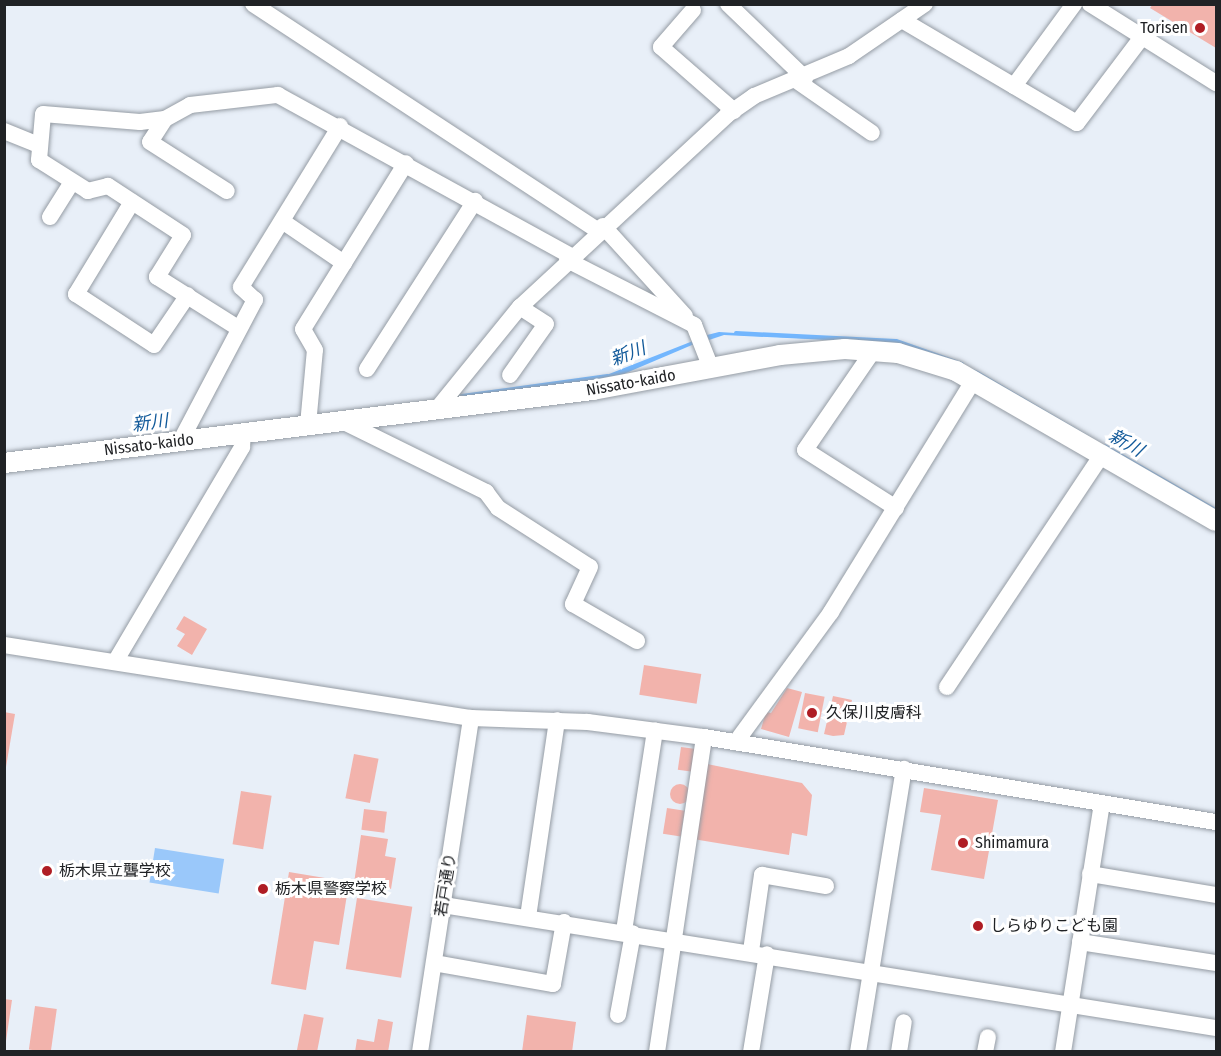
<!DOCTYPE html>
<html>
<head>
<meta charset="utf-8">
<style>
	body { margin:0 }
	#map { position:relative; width:1221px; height:1056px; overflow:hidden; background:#e8eff8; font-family:"Fira Sans Condensed","Noto Sans JP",sans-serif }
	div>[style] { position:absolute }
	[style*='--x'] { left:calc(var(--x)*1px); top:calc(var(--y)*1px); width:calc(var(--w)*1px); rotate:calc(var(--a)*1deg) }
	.green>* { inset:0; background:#9ac8fa; transform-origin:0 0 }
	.water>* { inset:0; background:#72b6fe; transform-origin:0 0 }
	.stream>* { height:4px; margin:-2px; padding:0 2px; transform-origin:2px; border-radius:2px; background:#72b6fe }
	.building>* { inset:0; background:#f2b3ac; transform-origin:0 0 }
	.round { border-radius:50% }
	.roads { filter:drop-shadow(0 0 2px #959ca4) drop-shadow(0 0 2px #959ca4) }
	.minor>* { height:16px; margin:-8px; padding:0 8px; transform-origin:8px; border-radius:8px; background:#fff }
	.major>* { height:20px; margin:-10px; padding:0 10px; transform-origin:10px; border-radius:10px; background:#fff }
	.dots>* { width:16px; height:16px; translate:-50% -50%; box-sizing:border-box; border:3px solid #fff; border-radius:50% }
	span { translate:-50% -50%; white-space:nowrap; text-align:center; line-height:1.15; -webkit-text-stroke:6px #fff; paint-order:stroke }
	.poi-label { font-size:16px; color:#202225 }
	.right { translate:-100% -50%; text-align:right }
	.left { translate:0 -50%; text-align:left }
	.street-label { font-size:16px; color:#202225 }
	.water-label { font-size:18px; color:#125a9a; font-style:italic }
	.frame { position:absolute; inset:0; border:6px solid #202225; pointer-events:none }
</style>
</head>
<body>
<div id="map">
	<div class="green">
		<i style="left:155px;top:848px;width:70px;height:35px;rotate:9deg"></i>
	</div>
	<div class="water">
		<i style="clip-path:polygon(719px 332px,902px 343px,978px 371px,1096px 440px,979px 376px,848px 341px,724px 335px,709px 340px,707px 335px)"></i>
		<i style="clip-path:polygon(698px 339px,699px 342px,605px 382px,604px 376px)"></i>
		<i style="left:1105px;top:444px;width:129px;height:4px;rotate:30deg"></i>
	</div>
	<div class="stream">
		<i style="--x:736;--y:333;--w:160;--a:2.9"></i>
		<i style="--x:896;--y:341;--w:70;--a:19.2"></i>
		<i style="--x:455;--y:397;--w:154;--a:-7.8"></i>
	</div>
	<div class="building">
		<i style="clip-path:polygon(1153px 4px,1216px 4px,1216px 48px,1150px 8px)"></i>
		<i style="clip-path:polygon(184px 616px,207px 629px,192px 655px,177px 646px,185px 634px,176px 629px)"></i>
		<i style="left:644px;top:665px;width:58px;height:30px;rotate:9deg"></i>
		<i style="clip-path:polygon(787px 688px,802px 692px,789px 737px,761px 729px,766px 712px,771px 713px)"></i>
		<i style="left:805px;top:693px;width:20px;height:36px;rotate:11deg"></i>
		<i style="clip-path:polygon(833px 696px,852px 700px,844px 735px,833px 736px,824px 734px)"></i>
		<i style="clip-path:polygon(4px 712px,15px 714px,6px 767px,4px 767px)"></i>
		<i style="left:681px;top:747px;width:15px;height:23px;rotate:8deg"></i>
		<i style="left:354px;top:754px;width:25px;height:45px;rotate:11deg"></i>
		<i style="clip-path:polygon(707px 764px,802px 783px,812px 795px,807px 836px,792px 833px,789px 855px,693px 839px)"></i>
		<i class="round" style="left:670px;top:784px;width:20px;height:20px"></i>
		<i style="clip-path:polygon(924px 788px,998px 800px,984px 879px,931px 870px,941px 815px,920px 812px)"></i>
		<i style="left:241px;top:791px;width:31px;height:54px;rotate:9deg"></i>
		<i style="left:667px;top:808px;width:18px;height:26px;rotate:9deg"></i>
		<i style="left:364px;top:809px;width:23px;height:21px;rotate:7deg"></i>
		<i style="clip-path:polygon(361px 835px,388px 839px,385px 856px,396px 858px,391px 889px,354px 883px)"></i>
		<i style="clip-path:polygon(289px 872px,349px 882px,339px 945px,314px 941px,306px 990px,271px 984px)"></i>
		<i style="left:357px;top:898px;width:56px;height:72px;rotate:9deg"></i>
		<i style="clip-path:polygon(4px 999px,12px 1000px,6px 1041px,4px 1041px)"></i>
		<i style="left:35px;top:1006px;width:22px;height:44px;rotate:8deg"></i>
		<i style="left:304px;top:1014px;width:20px;height:39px;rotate:11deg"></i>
		<i style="clip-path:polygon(527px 1015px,576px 1022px,572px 1052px,522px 1052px)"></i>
		<i style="clip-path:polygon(378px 1019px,393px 1022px,388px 1052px,355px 1052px,357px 1039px,374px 1042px)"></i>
	</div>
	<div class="roads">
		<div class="minor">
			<i style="--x:253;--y:4;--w:413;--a:33.3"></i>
			<i style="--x:728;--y:4;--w:107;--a:43.9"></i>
			<i style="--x:1090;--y:4;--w:149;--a:32.1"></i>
			<i style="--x:693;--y:10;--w:49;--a:130.9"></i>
			<i style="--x:661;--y:47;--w:97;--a:41.2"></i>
			<i style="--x:902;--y:20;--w:203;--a:30.5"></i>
			<i style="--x:1077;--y:123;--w:108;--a:-52.9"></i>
			<i style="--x:797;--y:81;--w:91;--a:34.7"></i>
			<i style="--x:1014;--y:86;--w:102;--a:-53.8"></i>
			<i style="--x:165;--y:119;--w:27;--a:123"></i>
			<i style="--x:150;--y:142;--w:91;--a:32.5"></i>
			<i style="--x:4;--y:131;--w:35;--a:22"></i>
			<i style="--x:132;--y:202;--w:108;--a:121.3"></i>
			<i style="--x:76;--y:294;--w:93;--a:33.2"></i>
			<i style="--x:154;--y:345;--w:60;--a:-55.8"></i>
			<i style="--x:50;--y:217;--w:41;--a:-57.8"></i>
			<i style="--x:282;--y:221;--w:75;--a:34.1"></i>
			<i style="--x:603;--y:226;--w:122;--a:47.7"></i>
			<i style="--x:567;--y:260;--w:143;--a:27.1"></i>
			<i style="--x:694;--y:325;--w:46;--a:68.4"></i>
			<i style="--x:238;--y:328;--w:96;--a:-147.8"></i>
			<i style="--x:157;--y:277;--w:49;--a:-58.2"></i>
			<i style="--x:183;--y:235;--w:90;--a:-146.8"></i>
			<i style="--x:108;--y:186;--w:21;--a:166"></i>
			<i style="--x:88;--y:191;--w:58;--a:-147.7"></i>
			<i style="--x:39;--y:160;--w:46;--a:-85"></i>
			<i style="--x:43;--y:114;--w:97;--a:4.7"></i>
			<i style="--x:140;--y:122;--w:25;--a:-7"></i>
			<i style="--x:165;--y:119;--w:29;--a:-29"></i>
			<i style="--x:190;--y:105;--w:89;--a:-6.5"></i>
			<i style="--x:278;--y:95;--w:334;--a:28.8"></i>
			<i style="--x:873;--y:351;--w:120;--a:124.5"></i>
			<i style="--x:805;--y:450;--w:108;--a:32.5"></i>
			<i style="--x:367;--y:369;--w:200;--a:-57.3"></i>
			<i style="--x:510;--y:375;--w:62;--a:-54.8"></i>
			<i style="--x:546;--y:324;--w:31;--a:-147"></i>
			<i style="--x:437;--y:409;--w:132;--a:-50.9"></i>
			<i style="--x:520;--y:307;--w:282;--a:-42.8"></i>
			<i style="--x:727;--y:115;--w:33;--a:-35"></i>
			<i style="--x:754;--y:96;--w:103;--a:-22.8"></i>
			<i style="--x:849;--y:56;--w:92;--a:-34.4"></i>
			<i style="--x:342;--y:421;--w:161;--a:26.2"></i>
			<i style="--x:486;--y:492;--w:20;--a:53"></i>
			<i style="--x:498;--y:508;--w:109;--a:32.7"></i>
			<i style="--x:590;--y:567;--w:41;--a:114.7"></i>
			<i style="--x:573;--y:604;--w:74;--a:30"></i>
			<i style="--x:308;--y:425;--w:75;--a:-84.7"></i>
			<i style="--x:315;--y:350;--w:24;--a:-120"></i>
			<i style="--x:303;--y:329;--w:195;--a:-58.2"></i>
			<i style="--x:180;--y:442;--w:161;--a:-62.2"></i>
			<i style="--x:255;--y:300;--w:19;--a:-137"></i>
			<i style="--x:241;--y:287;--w:189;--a:-58.4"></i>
			<i style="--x:4;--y:645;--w:473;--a:8.9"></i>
			<i style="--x:471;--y:718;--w:117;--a:2"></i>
			<i style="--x:588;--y:722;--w:117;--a:7.4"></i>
			<i style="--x:704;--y:737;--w:519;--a:9.43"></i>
			<i style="--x:115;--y:662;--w:250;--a:-59.4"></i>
			<i style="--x:242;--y:447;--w:13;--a:-86"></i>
			<i style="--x:947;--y:687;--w:281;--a:-56.3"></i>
			<i style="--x:736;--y:742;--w:161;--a:-53.8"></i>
			<i style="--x:831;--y:612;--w:273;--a:-58.4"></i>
			<i style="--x:1090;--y:874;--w:128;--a:9.5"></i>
			<i style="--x:443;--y:905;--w:783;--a:9.04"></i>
			<i style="--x:528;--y:917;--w:199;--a:-81.6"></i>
			<i style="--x:624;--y:931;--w:203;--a:-81.2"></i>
			<i style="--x:1080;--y:942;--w:138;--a:8.8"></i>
			<i style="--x:751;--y:951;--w:77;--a:-81.8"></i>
			<i style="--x:762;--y:875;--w:65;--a:9.8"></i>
			<i style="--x:434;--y:963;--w:121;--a:10"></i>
			<i style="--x:553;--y:984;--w:63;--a:-79.9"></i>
			<i style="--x:618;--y:1015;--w:83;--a:-79.6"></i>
			<i style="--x:420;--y:1052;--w:338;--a:-81.3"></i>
			<i style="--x:657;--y:1052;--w:318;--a:-81.5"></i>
			<i style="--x:751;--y:1052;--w:99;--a:-80.7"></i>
			<i style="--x:858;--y:1052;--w:287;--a:-80.8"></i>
			<i style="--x:899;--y:1052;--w:30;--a:-81"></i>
			<i style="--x:985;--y:1052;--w:15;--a:-79"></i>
			<i style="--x:1063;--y:1052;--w:251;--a:-81.1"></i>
		</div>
		<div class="major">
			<i style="--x:4;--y:463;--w:594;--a:-7.07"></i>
			<i style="--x:593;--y:390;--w:190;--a:-10.6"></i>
			<i style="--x:780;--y:355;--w:65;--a:-5.3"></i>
			<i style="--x:845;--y:349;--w:53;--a:4.3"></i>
			<i style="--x:898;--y:353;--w:61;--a:17.2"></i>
			<i style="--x:956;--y:371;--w:300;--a:30"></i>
		</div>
	</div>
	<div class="dots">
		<i style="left:1200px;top:28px;background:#af1d24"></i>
		<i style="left:812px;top:713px;background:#af1d24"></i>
		<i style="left:963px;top:843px;background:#af1d24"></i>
		<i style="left:47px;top:871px;background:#af1d24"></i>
		<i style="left:263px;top:889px;background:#af1d24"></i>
		<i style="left:978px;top:926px;background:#af1d24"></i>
	</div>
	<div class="poi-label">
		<span class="right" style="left:1188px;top:28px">Torisen</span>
		<span class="left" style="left:826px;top:713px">久保川皮膚科</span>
		<span class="left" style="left:975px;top:843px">Shimamura</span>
		<span class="left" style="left:59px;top:871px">栃木県立聾学校</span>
		<span class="left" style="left:275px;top:889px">栃木県警察学校</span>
		<span class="left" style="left:990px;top:926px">しらゆりこども園</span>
	</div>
	<div class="street-label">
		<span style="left:631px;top:383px;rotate:-10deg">Nissato-kaido</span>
		<span style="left:149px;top:445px;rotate:-7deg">Nissato-kaido</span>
		<span style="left:446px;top:885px;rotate:-81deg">若戸通り</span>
	</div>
	<div class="water-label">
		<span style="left:628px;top:354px;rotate:-21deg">新川</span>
		<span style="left:150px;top:423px;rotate:-7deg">新川</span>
		<span style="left:1126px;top:443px;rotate:30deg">新川</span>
	</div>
	<div class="frame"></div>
</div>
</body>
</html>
